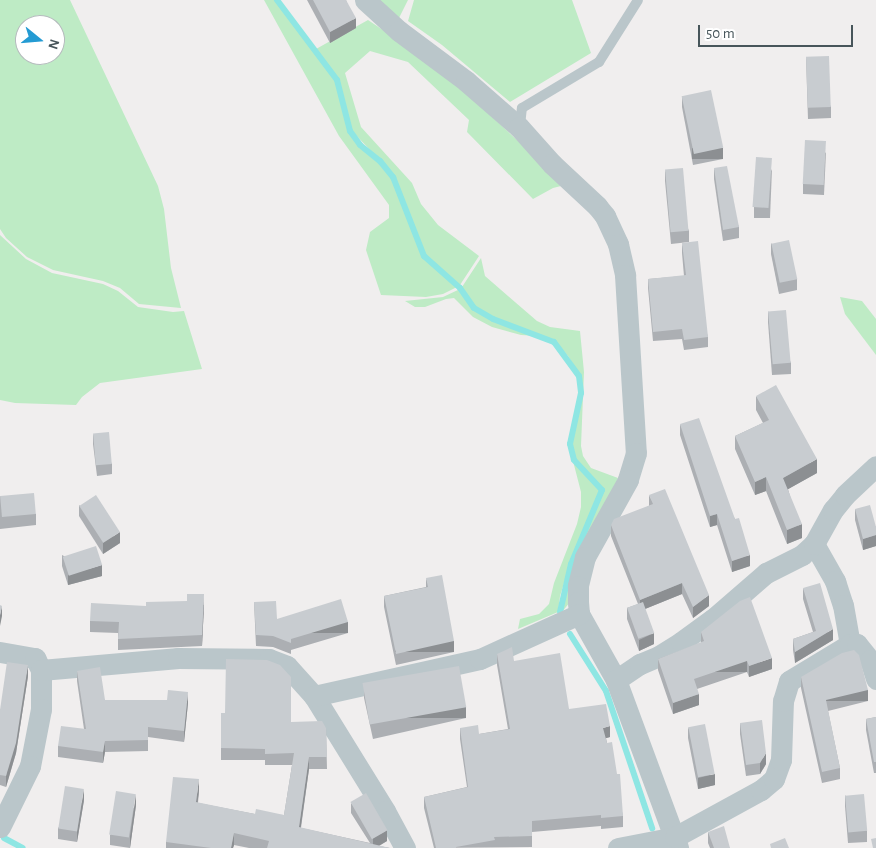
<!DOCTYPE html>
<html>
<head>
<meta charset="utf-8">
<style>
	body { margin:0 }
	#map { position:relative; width:876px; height:848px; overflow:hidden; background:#f0eeee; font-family:"Alegreya Sans",sans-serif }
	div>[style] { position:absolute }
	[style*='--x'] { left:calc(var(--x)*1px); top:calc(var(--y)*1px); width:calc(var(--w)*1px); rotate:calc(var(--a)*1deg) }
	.green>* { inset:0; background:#beebc5 }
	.stream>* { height:6px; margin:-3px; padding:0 3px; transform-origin:3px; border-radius:3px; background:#8ee6e3 }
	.service>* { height:10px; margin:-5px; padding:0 5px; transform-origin:5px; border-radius:5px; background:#bac6ca }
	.minor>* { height:21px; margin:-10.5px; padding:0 10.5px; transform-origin:10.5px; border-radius:10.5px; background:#bac6ca }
	.wall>* { inset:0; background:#acafb3 }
	.shaded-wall>* { inset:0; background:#8c8f92; transform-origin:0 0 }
	.building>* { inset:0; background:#c8ccd0; transform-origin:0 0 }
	span { translate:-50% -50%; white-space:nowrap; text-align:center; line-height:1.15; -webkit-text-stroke:4px #fff; paint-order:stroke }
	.north { position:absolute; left:15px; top:15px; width:50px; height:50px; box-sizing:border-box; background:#fff; border:1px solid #b5bbbd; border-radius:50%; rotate:107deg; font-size:14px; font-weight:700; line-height:20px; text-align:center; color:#47555a }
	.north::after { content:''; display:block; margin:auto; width:18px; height:22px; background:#249bd3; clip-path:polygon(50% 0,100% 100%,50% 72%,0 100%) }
	.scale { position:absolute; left:698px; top:25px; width:155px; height:22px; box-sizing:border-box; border:2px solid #47555a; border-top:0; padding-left:6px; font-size:15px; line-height:18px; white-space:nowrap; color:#47555a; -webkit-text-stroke:4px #fff; paint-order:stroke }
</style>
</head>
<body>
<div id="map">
	<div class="green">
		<i style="clip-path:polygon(evenodd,0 0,70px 0,158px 186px,164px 209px,171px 268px,181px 308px,139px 304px,120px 288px,103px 281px,53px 270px,27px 257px,6px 238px,0 229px,0 0,25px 25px,55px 25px,55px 55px,25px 55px,25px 25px)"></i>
		<i style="clip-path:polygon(264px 0,275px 0,336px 80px,349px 132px,359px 146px,379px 162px,392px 178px,423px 257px,457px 287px,443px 294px,426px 297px,381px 295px,366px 250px,370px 232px,389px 218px,389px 205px,339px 136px)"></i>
		<i style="clip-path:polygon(379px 0,408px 0,399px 18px)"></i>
		<i style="clip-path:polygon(414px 0,572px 0,591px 53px,510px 102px,442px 45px,408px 21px)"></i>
		<i style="clip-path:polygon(368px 20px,441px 69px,565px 185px,553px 188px,533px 199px,467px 132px,469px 120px,408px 62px,370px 51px,345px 73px,361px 127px,412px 183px,421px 204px,438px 225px,479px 256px,460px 285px,426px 255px,395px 176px,352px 131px,339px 79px,316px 49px)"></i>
		<i style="clip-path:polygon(0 235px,26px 259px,52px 273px,103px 284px,118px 291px,138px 307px,173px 312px,184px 311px,202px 369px,100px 383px,82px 397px,76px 405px,15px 403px,0 400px)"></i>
		<i style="clip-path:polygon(481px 258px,485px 276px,537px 321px,550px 327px,580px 331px,584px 372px,581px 446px,583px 456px,591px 468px,618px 478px,570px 602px,562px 612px,573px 565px,604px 490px,576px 459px,572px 444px,582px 393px,580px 375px,568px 356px,554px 340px,493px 317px,475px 306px,462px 287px)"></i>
		<i style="clip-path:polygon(460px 289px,473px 309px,492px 320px,538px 336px,521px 335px,492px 327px,473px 317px,454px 298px,446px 299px,425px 307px,415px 307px,405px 301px,443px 297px)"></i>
		<i style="clip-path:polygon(840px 297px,862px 301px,876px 319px,876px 355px,845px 314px)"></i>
		<i style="clip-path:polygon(573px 461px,600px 490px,570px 564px,560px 596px,558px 612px,518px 629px,520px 619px,539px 614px,549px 604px,554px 583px,577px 524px,581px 507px,581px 492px)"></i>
	</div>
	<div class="stream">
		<i style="--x:277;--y:0;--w:100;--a:53.1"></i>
		<i style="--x:337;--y:80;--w:53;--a:75.7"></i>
		<i style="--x:350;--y:131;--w:17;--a:54"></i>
		<i style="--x:360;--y:145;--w:26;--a:39"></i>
		<i style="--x:380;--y:161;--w:21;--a:51"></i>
		<i style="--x:393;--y:177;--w:85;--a:68.6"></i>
		<i style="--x:424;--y:256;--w:48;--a:41.6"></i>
		<i style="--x:460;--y:288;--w:24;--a:55"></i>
		<i style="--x:474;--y:308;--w:22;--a:30"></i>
		<i style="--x:493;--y:319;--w:65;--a:20.7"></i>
		<i style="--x:554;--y:342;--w:42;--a:53.7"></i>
		<i style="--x:579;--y:376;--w:17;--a:83"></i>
		<i style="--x:581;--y:393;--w:52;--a:102.2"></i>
		<i style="--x:570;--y:444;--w:16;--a:76"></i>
		<i style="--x:574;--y:460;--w:41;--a:47"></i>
		<i style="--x:602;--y:490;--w:80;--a:112.7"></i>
		<i style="--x:571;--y:564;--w:49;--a:102.9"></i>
		<i style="--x:570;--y:634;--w:67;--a:57.7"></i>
		<i style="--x:606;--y:691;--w:145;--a:71.4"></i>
		<i style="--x:4;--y:838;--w:21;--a:28"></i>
	</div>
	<div class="service">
		<i style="--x:520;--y:126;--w:18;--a:-84"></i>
		<i style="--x:522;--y:108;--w:90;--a:-30.9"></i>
		<i style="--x:599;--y:62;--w:73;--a:-57.8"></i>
	</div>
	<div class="minor">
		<i style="--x:365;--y:0;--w:46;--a:42.4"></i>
		<i style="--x:399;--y:31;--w:84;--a:36.7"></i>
		<i style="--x:466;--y:81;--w:70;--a:41"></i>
		<i style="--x:519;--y:127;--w:50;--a:48.3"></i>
		<i style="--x:552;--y:164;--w:62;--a:43"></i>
		<i style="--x:597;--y:206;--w:13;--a:51"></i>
		<i style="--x:605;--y:216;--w:31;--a:65"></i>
		<i style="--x:618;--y:244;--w:32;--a:77"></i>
		<i style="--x:625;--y:275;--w:178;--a:86.5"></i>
		<i style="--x:636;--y:453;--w:28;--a:107"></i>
		<i style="--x:628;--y:480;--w:88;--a:119.2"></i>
		<i style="--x:585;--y:557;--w:30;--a:104"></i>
		<i style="--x:578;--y:586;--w:16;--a:90"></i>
		<i style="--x:578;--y:602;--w:12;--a:85"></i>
		<i style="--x:579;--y:614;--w:76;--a:60.7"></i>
		<i style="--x:616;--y:680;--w:179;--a:69.7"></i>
		<i style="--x:814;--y:544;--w:43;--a:60.4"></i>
		<i style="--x:835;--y:581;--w:25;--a:72"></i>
		<i style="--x:843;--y:605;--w:40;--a:80"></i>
		<i style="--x:0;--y:652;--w:36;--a:10"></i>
		<i style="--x:35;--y:658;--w:13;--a:63"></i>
		<i style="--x:41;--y:670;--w:39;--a:90"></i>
		<i style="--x:41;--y:709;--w:58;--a:100.9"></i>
		<i style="--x:30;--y:766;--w:68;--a:116.2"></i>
		<i style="--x:41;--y:670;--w:138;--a:-5"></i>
		<i style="--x:178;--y:658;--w:91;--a:0.6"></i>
		<i style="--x:269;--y:659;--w:19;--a:21"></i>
		<i style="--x:287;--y:666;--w:40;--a:48"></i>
		<i style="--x:314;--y:696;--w:135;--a:58.3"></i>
		<i style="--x:385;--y:811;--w:42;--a:61.6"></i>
		<i style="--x:616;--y:680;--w:29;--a:-34"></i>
		<i style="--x:640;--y:664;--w:21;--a:-23"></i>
		<i style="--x:659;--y:656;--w:26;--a:-32"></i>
		<i style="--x:681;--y:642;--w:39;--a:-36"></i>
		<i style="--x:713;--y:619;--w:70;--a:-41"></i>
		<i style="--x:766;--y:573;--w:40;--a:-26.6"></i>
		<i style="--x:802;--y:555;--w:16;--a:-43"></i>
		<i style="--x:814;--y:544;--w:39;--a:-61"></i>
		<i style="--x:833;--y:510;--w:19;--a:-51"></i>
		<i style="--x:845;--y:495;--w:42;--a:-43.1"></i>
		<i style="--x:314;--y:696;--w:170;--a:-12.6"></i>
		<i style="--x:480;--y:659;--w:109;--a:-24.4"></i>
		<i style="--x:618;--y:848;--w:58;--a:-10.9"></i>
		<i style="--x:675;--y:837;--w:98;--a:-28.7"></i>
		<i style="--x:761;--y:790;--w:17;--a:-40"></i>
		<i style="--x:774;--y:779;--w:20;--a:-70"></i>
		<i style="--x:781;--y:760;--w:59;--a:-88.1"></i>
		<i style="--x:783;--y:701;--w:21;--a:-73"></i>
		<i style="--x:789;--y:681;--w:71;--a:-31.2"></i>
		<i style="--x:850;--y:644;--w:7;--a:0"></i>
		<i style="--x:857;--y:644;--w:21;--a:51"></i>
		<i style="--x:870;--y:660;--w:20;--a:72"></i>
	</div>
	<div class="wall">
		<i style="clip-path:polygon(307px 0,346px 0,356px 28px,330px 43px)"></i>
		<i style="clip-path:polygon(806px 57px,831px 107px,831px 118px,808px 119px)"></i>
		<i style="clip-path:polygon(682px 96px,723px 159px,693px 165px,682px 107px)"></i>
		<i style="clip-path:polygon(826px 152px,824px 195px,803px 194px,803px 184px)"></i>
		<i style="clip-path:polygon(714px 168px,739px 227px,739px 238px,723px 241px,714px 179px)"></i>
		<i style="clip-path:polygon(772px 169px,770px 218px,754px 218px,754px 207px)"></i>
		<i style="clip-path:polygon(665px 170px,689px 231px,689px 242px,671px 244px,665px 181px)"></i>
		<i style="clip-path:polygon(682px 243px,708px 337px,708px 347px,684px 350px,682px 339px,653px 341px,648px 288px,648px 279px,684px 276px,682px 253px)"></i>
		<i style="clip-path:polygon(771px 243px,797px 279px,797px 290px,779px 294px,771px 254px)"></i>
		<i style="clip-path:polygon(768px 311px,791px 363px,791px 374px,772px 375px,768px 322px)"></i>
		<i style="clip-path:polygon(756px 396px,817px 473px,788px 489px,802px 538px,787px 544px,766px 491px,755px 495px,735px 449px,735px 436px,763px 423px,756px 410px)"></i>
		<i style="clip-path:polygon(680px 424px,735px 519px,750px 566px,732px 572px,717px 525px,710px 527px,680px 435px)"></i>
		<i style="clip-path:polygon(93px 434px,112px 464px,112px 474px,97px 476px,93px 444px)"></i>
		<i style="clip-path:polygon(649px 495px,709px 606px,693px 618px,682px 594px,645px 609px,654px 644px,639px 651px,627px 619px,627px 608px,638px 604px,611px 536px,611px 525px,649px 506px)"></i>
		<i style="clip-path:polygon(0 496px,36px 514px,36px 525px,0 529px)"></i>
		<i style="clip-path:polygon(79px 505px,120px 543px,103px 554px,79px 516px)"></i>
		<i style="clip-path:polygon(855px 509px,876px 527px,876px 546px,863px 550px,855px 520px)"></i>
		<i style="clip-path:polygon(62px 555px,102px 576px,68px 585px,62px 566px)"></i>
		<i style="clip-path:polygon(426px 578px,454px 652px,396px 665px,384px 607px,384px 596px,426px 587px)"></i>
		<i style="clip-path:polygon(803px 588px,833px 640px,795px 663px,793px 650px,793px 639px,813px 632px,803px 599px)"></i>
		<i style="clip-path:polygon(254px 602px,277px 619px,348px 633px,291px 650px,291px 654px,273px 647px,256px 646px)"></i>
		<i style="clip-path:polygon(204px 605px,202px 646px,118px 650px,118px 633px,90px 632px,90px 621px,146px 606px)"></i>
		<i style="clip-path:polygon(701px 632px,772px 669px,749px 677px,747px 672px,697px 689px,699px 705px,673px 714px,658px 670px,658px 659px,701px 643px)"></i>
		<i style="clip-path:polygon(497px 654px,514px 661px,569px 709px,610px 737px,606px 738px,623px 816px,623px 827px,601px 829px,601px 826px,532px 832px,532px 847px,434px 848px,424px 808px,424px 797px,467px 787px,460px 739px,460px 728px,479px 734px,508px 729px,497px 665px)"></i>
		<i style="clip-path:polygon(77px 671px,105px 700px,188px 703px,184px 742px,148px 737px,148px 751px,105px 752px,103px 763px,58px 757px,58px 746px,84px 729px,77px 681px)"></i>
		<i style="clip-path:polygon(28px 676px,16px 753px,6px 787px,0 785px,0 710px)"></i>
		<i style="clip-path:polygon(801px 677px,868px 701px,828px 711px,840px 768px,840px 779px,822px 783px,801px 688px)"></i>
		<i style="clip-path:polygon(364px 688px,466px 718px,373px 739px,364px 698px)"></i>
		<i style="clip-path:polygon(221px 713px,291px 722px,326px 728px,327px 769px,309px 769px,301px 828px,370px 843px,351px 813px,351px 803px,387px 841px,379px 846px,390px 848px,249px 848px,234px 845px,233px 848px,166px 848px,166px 842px,199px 791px,198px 803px,255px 814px,284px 815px,292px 765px,265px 765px,265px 760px,221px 760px)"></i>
		<i style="clip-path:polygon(876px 717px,876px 773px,874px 773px,866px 730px,866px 719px)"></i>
		<i style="clip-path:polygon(740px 723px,766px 764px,760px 774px,746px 776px,740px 734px)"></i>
		<i style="clip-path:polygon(688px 727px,715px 785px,698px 789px,688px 738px)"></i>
		<i style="clip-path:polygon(845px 795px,867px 831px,867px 842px,848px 843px,845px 806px)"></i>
		<i style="clip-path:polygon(84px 800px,77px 842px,58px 839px,58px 828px)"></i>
		<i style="clip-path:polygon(136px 805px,130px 848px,110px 845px,110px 835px)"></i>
		<i style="clip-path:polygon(708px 832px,730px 848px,710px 848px,708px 843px)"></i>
	</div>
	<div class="shaded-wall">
		<i style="clip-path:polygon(356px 18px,356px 28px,330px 43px,330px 32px)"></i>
		<i style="left:723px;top:148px;width:11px;height:31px;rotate:90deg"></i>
		<i style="clip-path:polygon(817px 459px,817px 473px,783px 492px,783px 478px)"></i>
		<i style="clip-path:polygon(766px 477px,766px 491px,755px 495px,755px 482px)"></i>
		<i style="clip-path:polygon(717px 514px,717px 525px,710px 527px,710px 516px)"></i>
		<i style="clip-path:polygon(802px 524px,802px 538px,787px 544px,787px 530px)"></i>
		<i style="clip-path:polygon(120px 532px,120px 543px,103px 554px,103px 543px)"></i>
		<i style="clip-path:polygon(876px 535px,876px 546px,863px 550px,863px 539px)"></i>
		<i style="clip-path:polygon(750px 555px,750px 566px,732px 572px,732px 561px)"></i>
		<i style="clip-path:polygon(102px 565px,102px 576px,68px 585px,68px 575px)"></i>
		<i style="clip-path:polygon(682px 583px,682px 594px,640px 611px,640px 600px)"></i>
		<i style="clip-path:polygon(204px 594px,204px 605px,202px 646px,202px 635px)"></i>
		<i style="clip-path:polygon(709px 595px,709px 606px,693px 618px,693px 607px)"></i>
		<i style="clip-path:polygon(2px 606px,2px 616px,0 626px,0 615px)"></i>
		<i style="left:348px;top:622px;width:11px;height:59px;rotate:90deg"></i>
		<i style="clip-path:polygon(833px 629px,833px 640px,795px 663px,795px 652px)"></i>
		<i style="clip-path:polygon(654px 633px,654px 644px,639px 651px,639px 640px)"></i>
		<i style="left:454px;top:641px;width:11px;height:59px;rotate:90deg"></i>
		<i style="clip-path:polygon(772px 658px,772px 669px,749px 677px,749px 666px)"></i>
		<i style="left:747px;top:661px;width:11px;height:56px;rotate:90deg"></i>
		<i style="clip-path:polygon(28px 665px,28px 676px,16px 753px,6px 787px,6px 776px)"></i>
		<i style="left:868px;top:690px;width:11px;height:43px;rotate:90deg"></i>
		<i style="clip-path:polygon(188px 692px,188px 703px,184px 742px,184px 731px)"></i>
		<i style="clip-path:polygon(699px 694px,699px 705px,673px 714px,673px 703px)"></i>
		<i style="left:466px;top:707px;width:11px;height:95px;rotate:90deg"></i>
		<i style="clip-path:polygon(610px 726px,610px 737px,603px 739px,603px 728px)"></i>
		<i style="clip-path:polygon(105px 741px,105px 752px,103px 763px,103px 752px)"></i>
		<i style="clip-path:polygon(766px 753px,766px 764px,760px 774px,760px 763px)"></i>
		<i style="clip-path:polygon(309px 757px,309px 769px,299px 839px,299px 827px)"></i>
		<i style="clip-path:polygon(715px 774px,715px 785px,698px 789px,698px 778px)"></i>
		<i style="clip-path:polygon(199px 779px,199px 791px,196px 814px,196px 802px)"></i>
		<i style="clip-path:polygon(84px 789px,84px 800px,77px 842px,77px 831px)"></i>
		<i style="clip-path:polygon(136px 794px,136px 805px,130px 848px,130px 837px)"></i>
		<i style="clip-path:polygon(387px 830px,387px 841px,375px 848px,373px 848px,373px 838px)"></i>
		<i style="clip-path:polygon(234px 833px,234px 845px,233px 848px,231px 848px)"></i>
	</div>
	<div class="building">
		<i style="clip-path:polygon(313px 0,346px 0,356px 18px,330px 32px)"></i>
		<i style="left:829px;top:56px;width:51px;height:23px;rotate:88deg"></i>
		<i style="left:711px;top:90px;width:59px;height:30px;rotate:78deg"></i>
		<i style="left:805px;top:140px;width:21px;height:44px;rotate:3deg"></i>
		<i style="left:756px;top:157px;width:16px;height:50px;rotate:4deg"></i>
		<i style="clip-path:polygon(727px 166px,739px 227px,723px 230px,714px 168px)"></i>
		<i style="left:683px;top:168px;width:63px;height:18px;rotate:85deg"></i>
		<i style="left:789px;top:240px;width:40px;height:18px;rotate:78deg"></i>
		<i style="clip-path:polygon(698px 241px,708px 337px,684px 340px,682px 329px,653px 332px,648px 279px,686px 275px,682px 243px)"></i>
		<i style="left:786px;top:310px;width:53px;height:18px;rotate:85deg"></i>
		<i style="clip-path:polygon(776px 385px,817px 459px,783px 478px,802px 524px,787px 530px,766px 477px,755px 482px,735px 436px,769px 420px,756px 396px)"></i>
		<i style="clip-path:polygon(699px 418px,735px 519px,739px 518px,750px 555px,732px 561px,717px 514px,710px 516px,680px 424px)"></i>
		<i style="left:109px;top:432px;width:32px;height:16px;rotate:85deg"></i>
		<i style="clip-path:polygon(665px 489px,709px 595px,693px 607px,682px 583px,640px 600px,611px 525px,614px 519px,653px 504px,649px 495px)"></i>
		<i style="left:34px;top:493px;width:21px;height:34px;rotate:85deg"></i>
		<i style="left:96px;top:495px;width:44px;height:20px;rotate:57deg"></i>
		<i style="clip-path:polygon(870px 505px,876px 527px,876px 535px,863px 539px,855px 509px)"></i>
		<i style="left:96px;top:546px;width:20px;height:35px;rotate:72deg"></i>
		<i style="clip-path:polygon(442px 575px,454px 641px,396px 654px,384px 596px,428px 587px,426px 578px)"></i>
		<i style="clip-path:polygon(820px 583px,833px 629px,795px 652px,793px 639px,816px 631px,803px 588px)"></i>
		<i style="clip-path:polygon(187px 594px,204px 594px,202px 635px,118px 639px,119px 622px,90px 621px,91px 603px,146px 606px,146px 602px,187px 601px)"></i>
		<i style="clip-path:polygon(750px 597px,772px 658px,749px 666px,747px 661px,694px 679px,699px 694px,673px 703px,658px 659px,704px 641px,701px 632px,740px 601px)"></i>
		<i style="clip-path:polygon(341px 599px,348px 622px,291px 639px,291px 643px,273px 636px,256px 635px,254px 602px,276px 601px,277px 619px)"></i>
		<i style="left:643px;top:602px;width:33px;height:17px;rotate:70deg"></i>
		<i style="clip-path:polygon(0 605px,2px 606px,0 615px)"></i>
		<i style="clip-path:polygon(512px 647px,514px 661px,560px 653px,569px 709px,606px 704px,610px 726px,603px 728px,607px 743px,612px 742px,617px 774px,620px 774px,623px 816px,601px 818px,601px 815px,532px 821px,532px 836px,494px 837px,495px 840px,456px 847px,456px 848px,436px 848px,424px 797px,468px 787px,460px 728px,478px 725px,479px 734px,510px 729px,497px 654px)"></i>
		<i style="clip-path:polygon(854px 650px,859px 655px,868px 690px,826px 700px,840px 768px,822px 772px,801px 677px,842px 653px)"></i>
		<i style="clip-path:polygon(226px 659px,267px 660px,280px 665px,291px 677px,291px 722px,322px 721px,326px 728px,327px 757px,309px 757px,299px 827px,390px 848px,267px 848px,269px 841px,234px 833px,231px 848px,211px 848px,166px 842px,173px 777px,199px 779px,196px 802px,255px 814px,256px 809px,284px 815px,294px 753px,265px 754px,265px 749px,221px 748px,221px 713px,225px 713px)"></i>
		<i style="clip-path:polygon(7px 662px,28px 665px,16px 743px,6px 776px,0 775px,0 710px)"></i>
		<i style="left:459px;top:666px;width:42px;height:98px;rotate:80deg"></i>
		<i style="clip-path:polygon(100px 667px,105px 700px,167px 700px,168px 690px,188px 692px,184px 731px,148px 727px,148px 740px,105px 741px,103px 752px,58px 746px,61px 726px,86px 729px,77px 671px)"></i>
		<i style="clip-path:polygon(876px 717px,876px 762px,874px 762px,866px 719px)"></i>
		<i style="clip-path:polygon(762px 720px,766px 753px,760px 763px,746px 765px,740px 723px)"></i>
		<i style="left:705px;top:724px;width:51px;height:17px;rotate:79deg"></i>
		<i style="left:65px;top:786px;width:19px;height:43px;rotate:9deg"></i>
		<i style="left:116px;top:791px;width:20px;height:44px;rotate:9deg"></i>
		<i style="left:366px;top:793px;width:43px;height:18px;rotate:60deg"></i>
		<i style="left:864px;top:794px;width:37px;height:19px;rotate:85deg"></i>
		<i style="clip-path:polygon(724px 826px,730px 848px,714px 848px,708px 832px)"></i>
		<i style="clip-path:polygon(785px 838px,789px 848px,771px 848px,770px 844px)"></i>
		<i style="clip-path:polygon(876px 838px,876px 848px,873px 848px,871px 839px)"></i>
	</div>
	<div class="north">N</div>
	<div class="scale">50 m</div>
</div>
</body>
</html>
